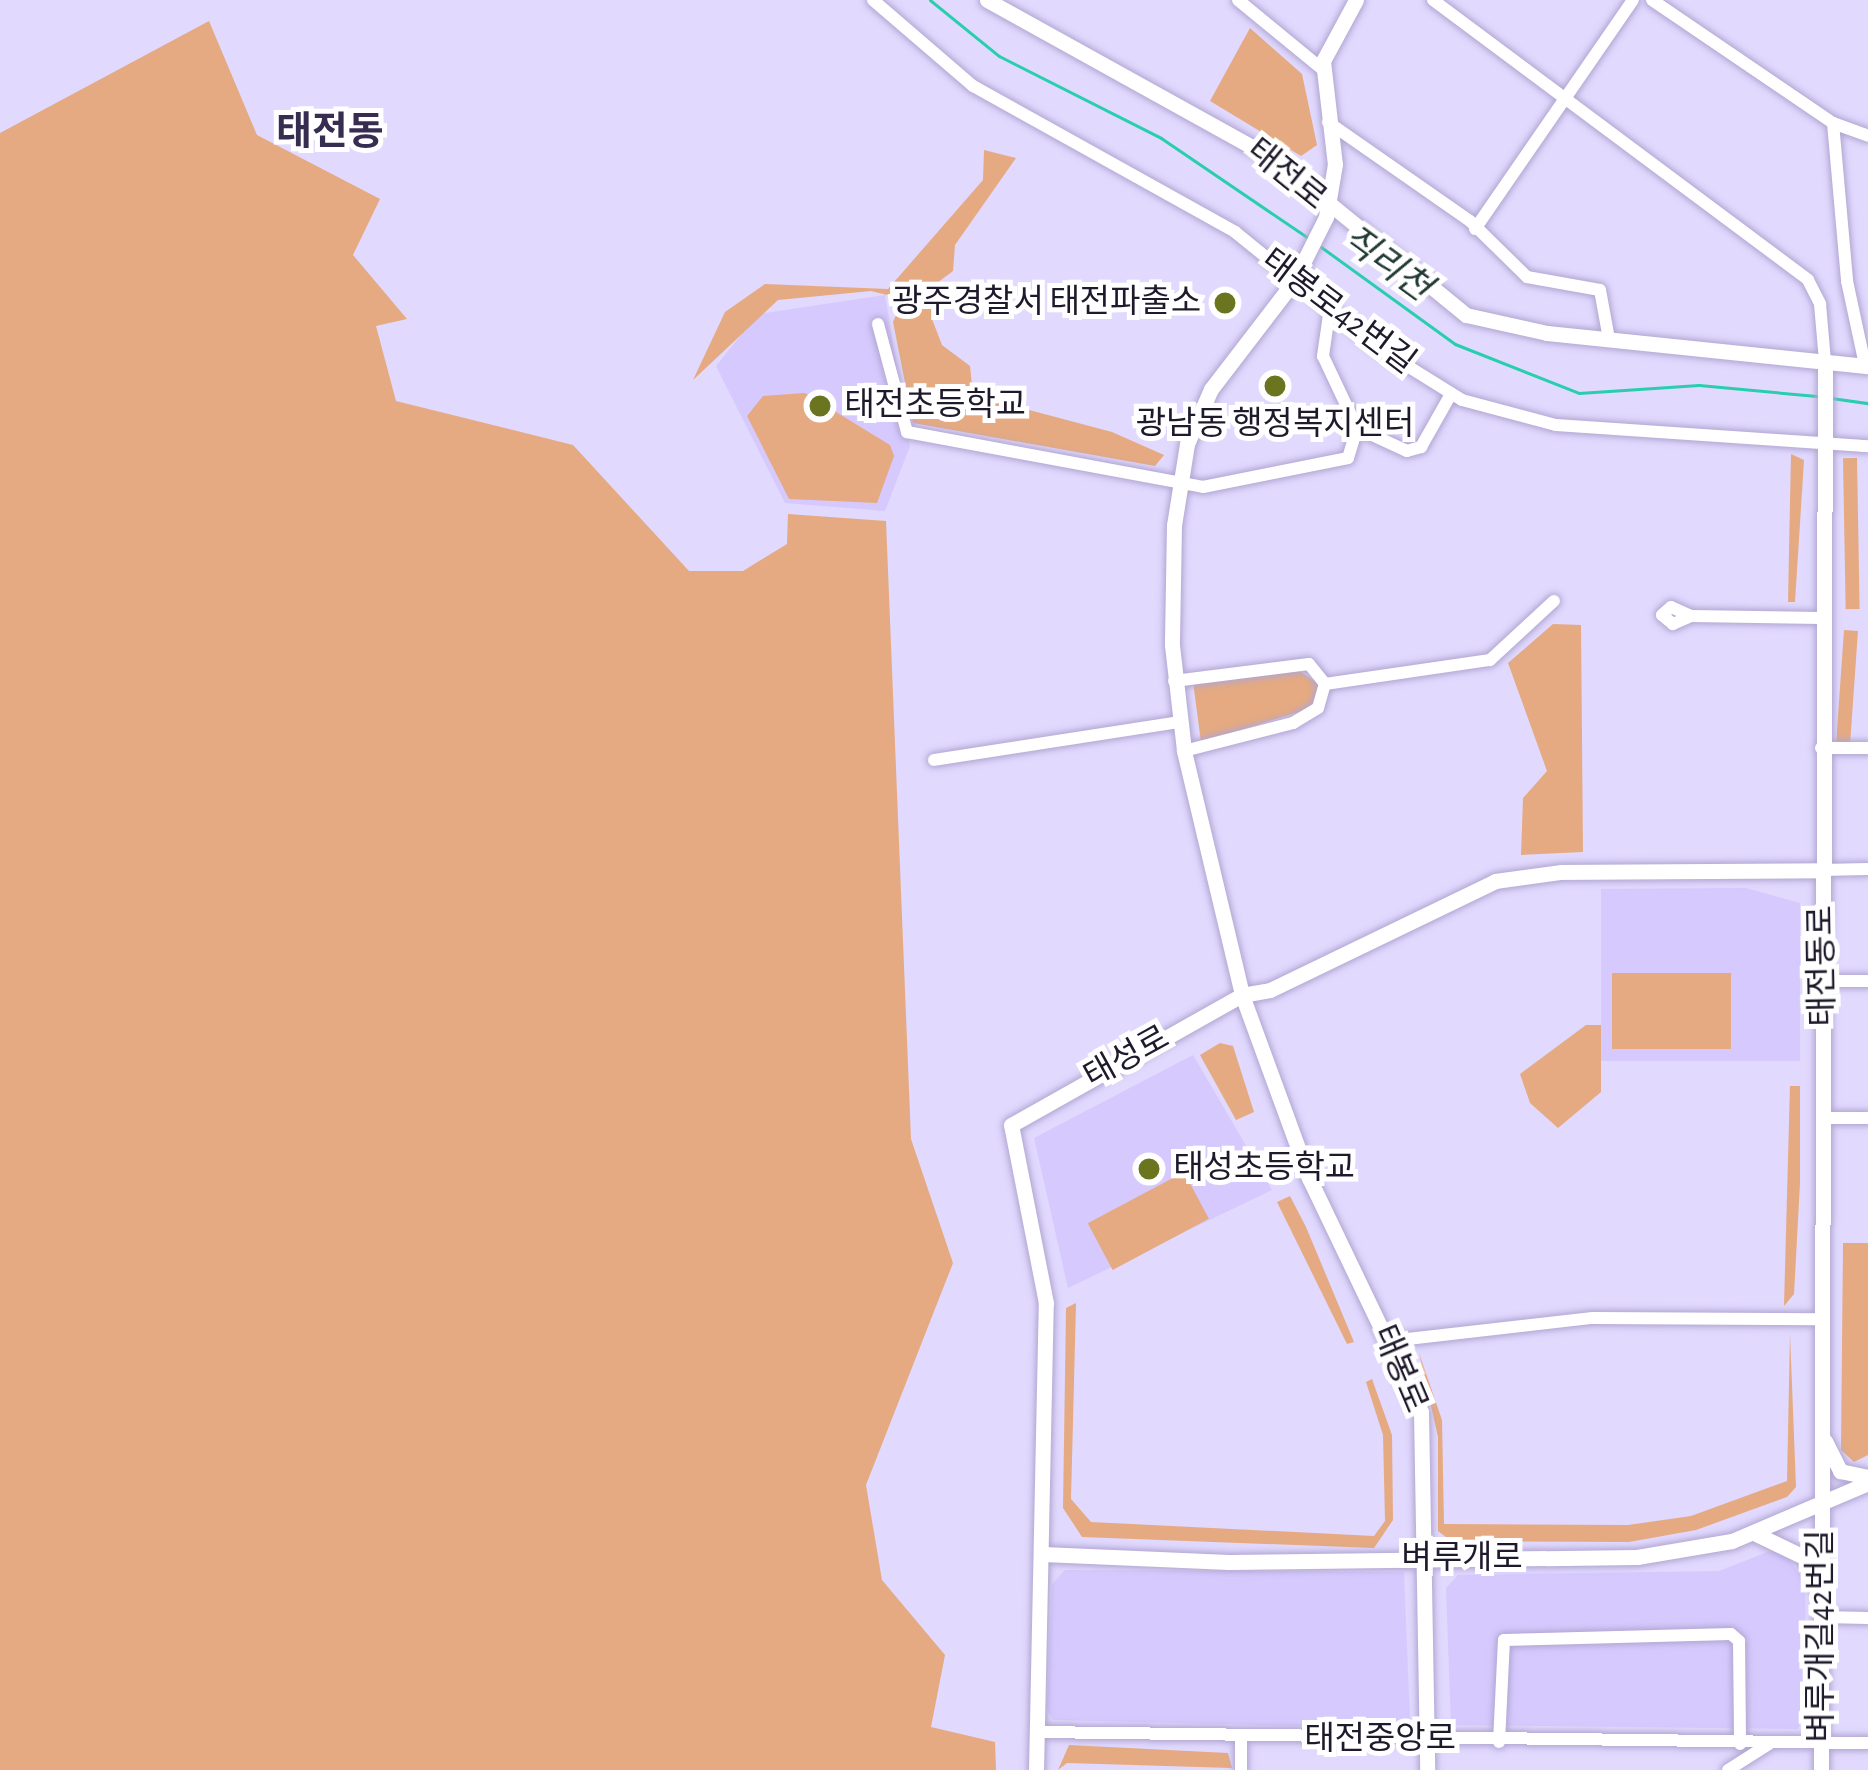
<!DOCTYPE html>
<html>
<head>
<meta charset="utf-8">
<style>
	body { margin:0 }
	#map { position:relative; width:1868px; height:1770px; overflow:hidden; background:#e1d9fe; font-family:"Alegreya Sans","Noto Sans KR",sans-serif }
	div>[style] { position:absolute }
	[style*='--x'] { left:calc(var(--x)*1px); top:calc(var(--y)*1px); width:calc(var(--w)*1px); rotate:calc(var(--a)*1deg) }
	.built>* { inset:0; background:#d6c9fe }
	.green>* { inset:0; background:#e5aa81; transform-origin:0 0 }
	.stream>* { height:3px; margin:-1.5px; padding:0 1.5px; transform-origin:1.5px; border-radius:1.5px; background:#29ceaf }
	.roads { filter:drop-shadow(0 0 3px #b1a6d2) drop-shadow(0 0 3px #b1a6d2) }
	.minor>* { height:12px; margin:-6px; padding:0 6px; transform-origin:6px; border-radius:6px; background:#fff }
	.tertiary>* { height:15px; margin:-7.5px; padding:0 7.5px; transform-origin:7.5px; border-radius:7.5px; background:#fff }
	.dots>* { width:33px; height:33px; translate:-50% -50%; box-sizing:border-box; border:6px solid #fff; border-radius:50% }
	span { translate:-50% -50%; white-space:nowrap; text-align:center; line-height:1.15; -webkit-text-stroke:10px #fff; paint-order:stroke }
	.street-label { font-size:33px; color:#1f1a2b }
	.poi-label { font-size:33px; color:#1f1a2b }
	.right { translate:-100% -50%; text-align:right }
	.left { translate:0 -50%; text-align:left }
	.water-label { font-size:36px; color:#213933; font-style:italic }
	.quarter-label { font-size:39px; color:#372d51; font-weight:700 }
</style>
</head>
<body>
<div id="map">
	<div class="built">
		<i style="clip-path:polygon(885px 295px,910px 446px,885px 511px,785px 503px,716px 366px,758px 314px)"></i>
		<i style="clip-path:polygon(1746px 888px,1800px 903px,1800px 1061px,1601px 1061px,1601px 889px)"></i>
		<i style="clip-path:polygon(1193px 1055px,1272px 1190px,1068px 1288px,1034px 1138px)"></i>
		<i style="clip-path:polygon(1780px 1547px,1805px 1582px,1807px 1710px,1798px 1729px,1451px 1725px,1446px 1588px,1458px 1575px,1719px 1571px)"></i>
		<i style="clip-path:polygon(1065px 1570px,1404px 1572px,1410px 1721px,1381px 1728px,1053px 1720px,1047px 1710px,1052px 1584px)"></i>
	</div>
	<div class="green">
		<i style="clip-path:polygon(209px 21px,257px 135px,380px 199px,353px 255px,407px 319px,376px 326px,396px 401px,573px 445px,689px 571px,743px 571px,787px 544px,788px 514px,886px 521px,911px 1139px,953px 1263px,866px 1485px,882px 1580px,945px 1655px,931px 1727px,995px 1742px,996px 1770px,0 1770px,0 133px)"></i>
		<i style="clip-path:polygon(1250px 28px,1302px 74px,1317px 145px,1301px 156px,1210px 101px)"></i>
		<i style="clip-path:polygon(984px 150px,1016px 158px,955px 245px,953px 271px,937px 283px,932px 319px,942px 345px,970px 366px,973px 395px,1112px 432px,1164px 455px,1155px 466px,913px 423px,893px 322px,903px 299px,871px 291px,778px 300px,693px 380px,725px 312px,765px 284px,888px 289px,983px 180px)"></i>
		<i style="clip-path:polygon(805px 393px,890px 445px,894px 456px,877px 503px,789px 499px,747px 416px,763px 396px)"></i>
		<i style="clip-path:polygon(1791px 454px,1804px 460px,1795px 602px,1788px 602px)"></i>
		<i style="left:1857px;top:458px;width:151px;height:14px;rotate:89deg"></i>
		<i style="clip-path:polygon(1553px 624px,1581px 625px,1583px 852px,1521px 855px,1523px 798px,1547px 771px,1508px 663px)"></i>
		<i style="left:1844px;top:630px;width:14px;height:112px;rotate:4deg"></i>
		<i style="clip-path:polygon(1297px 669px,1320px 685px,1318px 706px,1201px 742px,1193px 682px)"></i>
		<i style="left:1612px;top:973px;width:119px;height:76px"></i>
		<i style="clip-path:polygon(1586px 1025px,1601px 1025px,1601px 1092px,1558px 1128px,1530px 1103px,1520px 1074px)"></i>
		<i style="clip-path:polygon(1220px 1043px,1233px 1046px,1254px 1112px,1236px 1120px,1200px 1055px)"></i>
		<i style="clip-path:polygon(1790px 1086px,1800px 1086px,1800px 1183px,1794px 1294px,1784px 1306px)"></i>
		<i style="left:1184px;top:1172px;width:53px;height:109px;rotate:62deg"></i>
		<i style="clip-path:polygon(1290px 1196px,1306px 1227px,1354px 1342px,1347px 1344px,1277px 1202px)"></i>
		<i style="clip-path:polygon(1843px 1243px,1868px 1243px,1868px 1455px,1854px 1462px,1841px 1450px)"></i>
		<i style="clip-path:polygon(1076px 1303px,1071px 1499px,1091px 1522px,1374px 1536px,1385px 1521px,1383px 1435px,1366px 1382px,1372px 1379px,1392px 1435px,1393px 1520px,1374px 1548px,1082px 1537px,1063px 1508px,1066px 1308px)"></i>
		<i style="clip-path:polygon(1790px 1334px,1796px 1487px,1787px 1497px,1696px 1530px,1629px 1542px,1451px 1541px,1438px 1531px,1438px 1437px,1419px 1353px,1442px 1420px,1444px 1524px,1628px 1525px,1691px 1516px,1787px 1481px)"></i>
		<i style="clip-path:polygon(1069px 1745px,1228px 1753px,1232px 1768px,1067px 1763px,1058px 1770px)"></i>
	</div>
	<div class="stream">
		<i style="--x:930;--y:0;--w:89;--a:39.1"></i>
		<i style="--x:999;--y:56;--w:182;--a:26.8"></i>
		<i style="--x:1161;--y:138;--w:178;--a:34.2"></i>
		<i style="--x:1321;--y:247;--w:165;--a:35.9"></i>
		<i style="--x:1455;--y:344;--w:133;--a:21.6"></i>
		<i style="--x:1579;--y:393;--w:120;--a:-3.8"></i>
		<i style="--x:1699;--y:385;--w:118;--a:5.4"></i>
		<i style="--x:1831;--y:398;--w:37;--a:8"></i>
	</div>
	<div class="roads">
		<div class="minor">
			<i style="--x:873;--y:0;--w:132;--a:40.7"></i>
			<i style="--x:973;--y:86;--w:300;--a:29.1"></i>
			<i style="--x:1235;--y:232;--w:183;--a:39"></i>
			<i style="--x:1377;--y:347;--w:100;--a:31.9"></i>
			<i style="--x:1462;--y:400;--w:97;--a:14.9"></i>
			<i style="--x:1556;--y:425;--w:313;--a:3.9"></i>
			<i style="--x:1238;--y:0;--w:109;--a:39.4"></i>
			<i style="--x:1433;--y:0;--w:468;--a:36.7"></i>
			<i style="--x:1808;--y:280;--w:27;--a:63"></i>
			<i style="--x:1820;--y:304;--w:57;--a:85"></i>
			<i style="--x:1652;--y:0;--w:219;--a:34.2"></i>
			<i style="--x:1833;--y:123;--w:37;--a:20"></i>
			<i style="--x:1328;--y:122;--w:173;--a:34.9"></i>
			<i style="--x:1470;--y:221;--w:80;--a:44.5"></i>
			<i style="--x:1527;--y:277;--w:74;--a:10.1"></i>
			<i style="--x:1600;--y:290;--w:50;--a:79.6"></i>
			<i style="--x:1833;--y:123;--w:159;--a:84.9"></i>
			<i style="--x:1847;--y:281;--w:86;--a:77.9"></i>
			<i style="--x:1475;--y:229;--w:278;--a:-55.4"></i>
			<i style="--x:1330;--y:308;--w:49;--a:98.3"></i>
			<i style="--x:1323;--y:356;--w:80;--a:64.7"></i>
			<i style="--x:1357;--y:428;--w:55;--a:24.7"></i>
			<i style="--x:1407;--y:451;--w:15;--a:-16"></i>
			<i style="--x:1421;--y:447;--w:61;--a:-60.5"></i>
			<i style="--x:878;--y:324;--w:112;--a:75"></i>
			<i style="--x:907;--y:432;--w:301;--a:10.5"></i>
			<i style="--x:1203;--y:487;--w:148;--a:-11.3"></i>
			<i style="--x:1348;--y:458;--w:31;--a:-73"></i>
			<i style="--x:1691;--y:616;--w:20;--a:156"></i>
			<i style="--x:1673;--y:624;--w:14;--a:-141"></i>
			<i style="--x:1662;--y:615;--w:12;--a:-42"></i>
			<i style="--x:1671;--y:607;--w:22;--a:24"></i>
			<i style="--x:1691;--y:616;--w:130;--a:0.9"></i>
			<i style="--x:1174;--y:681;--w:136;--a:-7.2"></i>
			<i style="--x:1309;--y:664;--w:26;--a:51"></i>
			<i style="--x:1325;--y:684;--w:167;--a:-8.3"></i>
			<i style="--x:1490;--y:660;--w:87;--a:-42.7"></i>
			<i style="--x:1821;--y:748;--w:47;--a:0"></i>
			<i style="--x:1184;--y:751;--w:113;--a:-14.4"></i>
			<i style="--x:1293;--y:723;--w:29;--a:-31"></i>
			<i style="--x:1318;--y:708;--w:25;--a:-74"></i>
			<i style="--x:934;--y:760;--w:248;--a:-8.8"></i>
			<i style="--x:1821;--y:870;--w:47;--a:-1.2"></i>
			<i style="--x:1825;--y:981;--w:43;--a:0"></i>
			<i style="--x:1824;--y:1118;--w:44;--a:0"></i>
			<i style="--x:1390;--y:1341;--w:204;--a:-6.5"></i>
			<i style="--x:1593;--y:1318;--w:228;--a:0.3"></i>
			<i style="--x:1822;--y:1617;--w:46;--a:1.2"></i>
			<i style="--x:1036;--y:1732;--w:832;--a:0.76"></i>
			<i style="--x:1499;--y:1742;--w:102;--a:-87.2"></i>
			<i style="--x:1504;--y:1640;--w:227;--a:-1.5"></i>
			<i style="--x:1731;--y:1634;--w:11;--a:41"></i>
			<i style="--x:1739;--y:1641;--w:103;--a:89.4"></i>
			<i style="--x:1241;--y:1770;--w:31;--a:-90"></i>
			<i style="--x:1728;--y:1770;--w:49;--a:-32.4"></i>
		</div>
		<div class="tertiary">
			<i style="--x:987;--y:0;--w:330;--a:29"></i>
			<i style="--x:1276;--y:160;--w:245;--a:39.2"></i>
			<i style="--x:1466;--y:315;--w:83;--a:12.5"></i>
			<i style="--x:1547;--y:333;--w:323;--a:5.9"></i>
			<i style="--x:1356;--y:0;--w:69;--a:118.4"></i>
			<i style="--x:1323;--y:61;--w:104;--a:83.4"></i>
			<i style="--x:1335;--y:164;--w:54;--a:99.6"></i>
			<i style="--x:1326;--y:217;--w:72;--a:116.6"></i>
			<i style="--x:1294;--y:281;--w:136;--a:127.5"></i>
			<i style="--x:1211;--y:389;--w:60;--a:113.6"></i>
			<i style="--x:1187;--y:444;--w:82;--a:99.1"></i>
			<i style="--x:1174;--y:525;--w:120;--a:91"></i>
			<i style="--x:1172;--y:645;--w:107;--a:83.5"></i>
			<i style="--x:1184;--y:751;--w:251;--a:76.6"></i>
			<i style="--x:1242;--y:995;--w:195;--a:69.9"></i>
			<i style="--x:1309;--y:1178;--w:259;--a:64.4"></i>
			<i style="--x:1421;--y:1412;--w:358;--a:89"></i>
			<i style="--x:1825;--y:1441;--w:34;--a:63"></i>
			<i style="--x:1840;--y:1471;--w:29;--a:12"></i>
			<i style="--x:1756;--y:1534;--w:53;--a:25.6"></i>
			<i style="--x:1804;--y:1557;--w:36;--a:66"></i>
			<i style="--x:1043;--y:1554;--w:186;--a:2.5"></i>
			<i style="--x:1229;--y:1562;--w:408;--a:-0.7"></i>
			<i style="--x:1637;--y:1557;--w:96;--a:-9.6"></i>
			<i style="--x:1732;--y:1541;--w:148;--a:-23.1"></i>
			<i style="--x:1036;--y:1770;--w:467;--a:-88.8"></i>
			<i style="--x:1046;--y:1303;--w:181;--a:-101.1"></i>
			<i style="--x:1011;--y:1125;--w:265;--a:-29.4"></i>
			<i style="--x:1242;--y:995;--w:28;--a:-10"></i>
			<i style="--x:1270;--y:990;--w:250;--a:-25.8"></i>
			<i style="--x:1495;--y:881;--w:67;--a:-7.8"></i>
			<i style="--x:1561;--y:872;--w:260;--a:-0.4"></i>
			<i style="--x:1821;--y:1770;--w:1409;--a:-89.84"></i>
		</div>
	</div>
	<div class="dots">
		<i style="left:1225px;top:303px;background:#6b7520"></i>
		<i style="left:1275px;top:386px;background:#6b7520"></i>
		<i style="left:820px;top:406px;background:#6b7520"></i>
		<i style="left:1149px;top:1169px;background:#6b7520"></i>
	</div>
	<div class="street-label">
		<span style="left:1286px;top:175px;rotate:39deg">태전로</span>
		<span style="left:1338px;top:312px;rotate:37deg">태봉로42번길</span>
		<span style="left:1823px;top:966px;rotate:-91deg">태전동로</span>
		<span style="left:1127px;top:1058px;rotate:-29deg">태성로</span>
		<span style="left:1399px;top:1369px;rotate:67deg">태봉로</span>
		<span style="left:1462px;top:1559px">벼루개로</span>
		<span style="left:1822px;top:1636px;rotate:-90deg">벼루개길42번길</span>
		<span style="left:1380px;top:1740px">태전중앙로</span>
	</div>
	<div class="poi-label">
		<span class="right" style="left:1201px;top:303px">광주경찰서 태전파출소</span>
		<span class="left" style="left:844px;top:406px">태전초등학교</span>
		<span style="left:1275px;top:425px">광남동 행정복지센터</span>
		<span class="left" style="left:1173px;top:1169px">태성초등학교</span>
	</div>
	<div class="water-label">
		<span style="left:1386px;top:264px;rotate:36deg">직리천</span>
	</div>
	<div class="quarter-label">
		<span style="left:330px;top:133px">태전동</span>
	</div>
</div>
</body>
</html>
